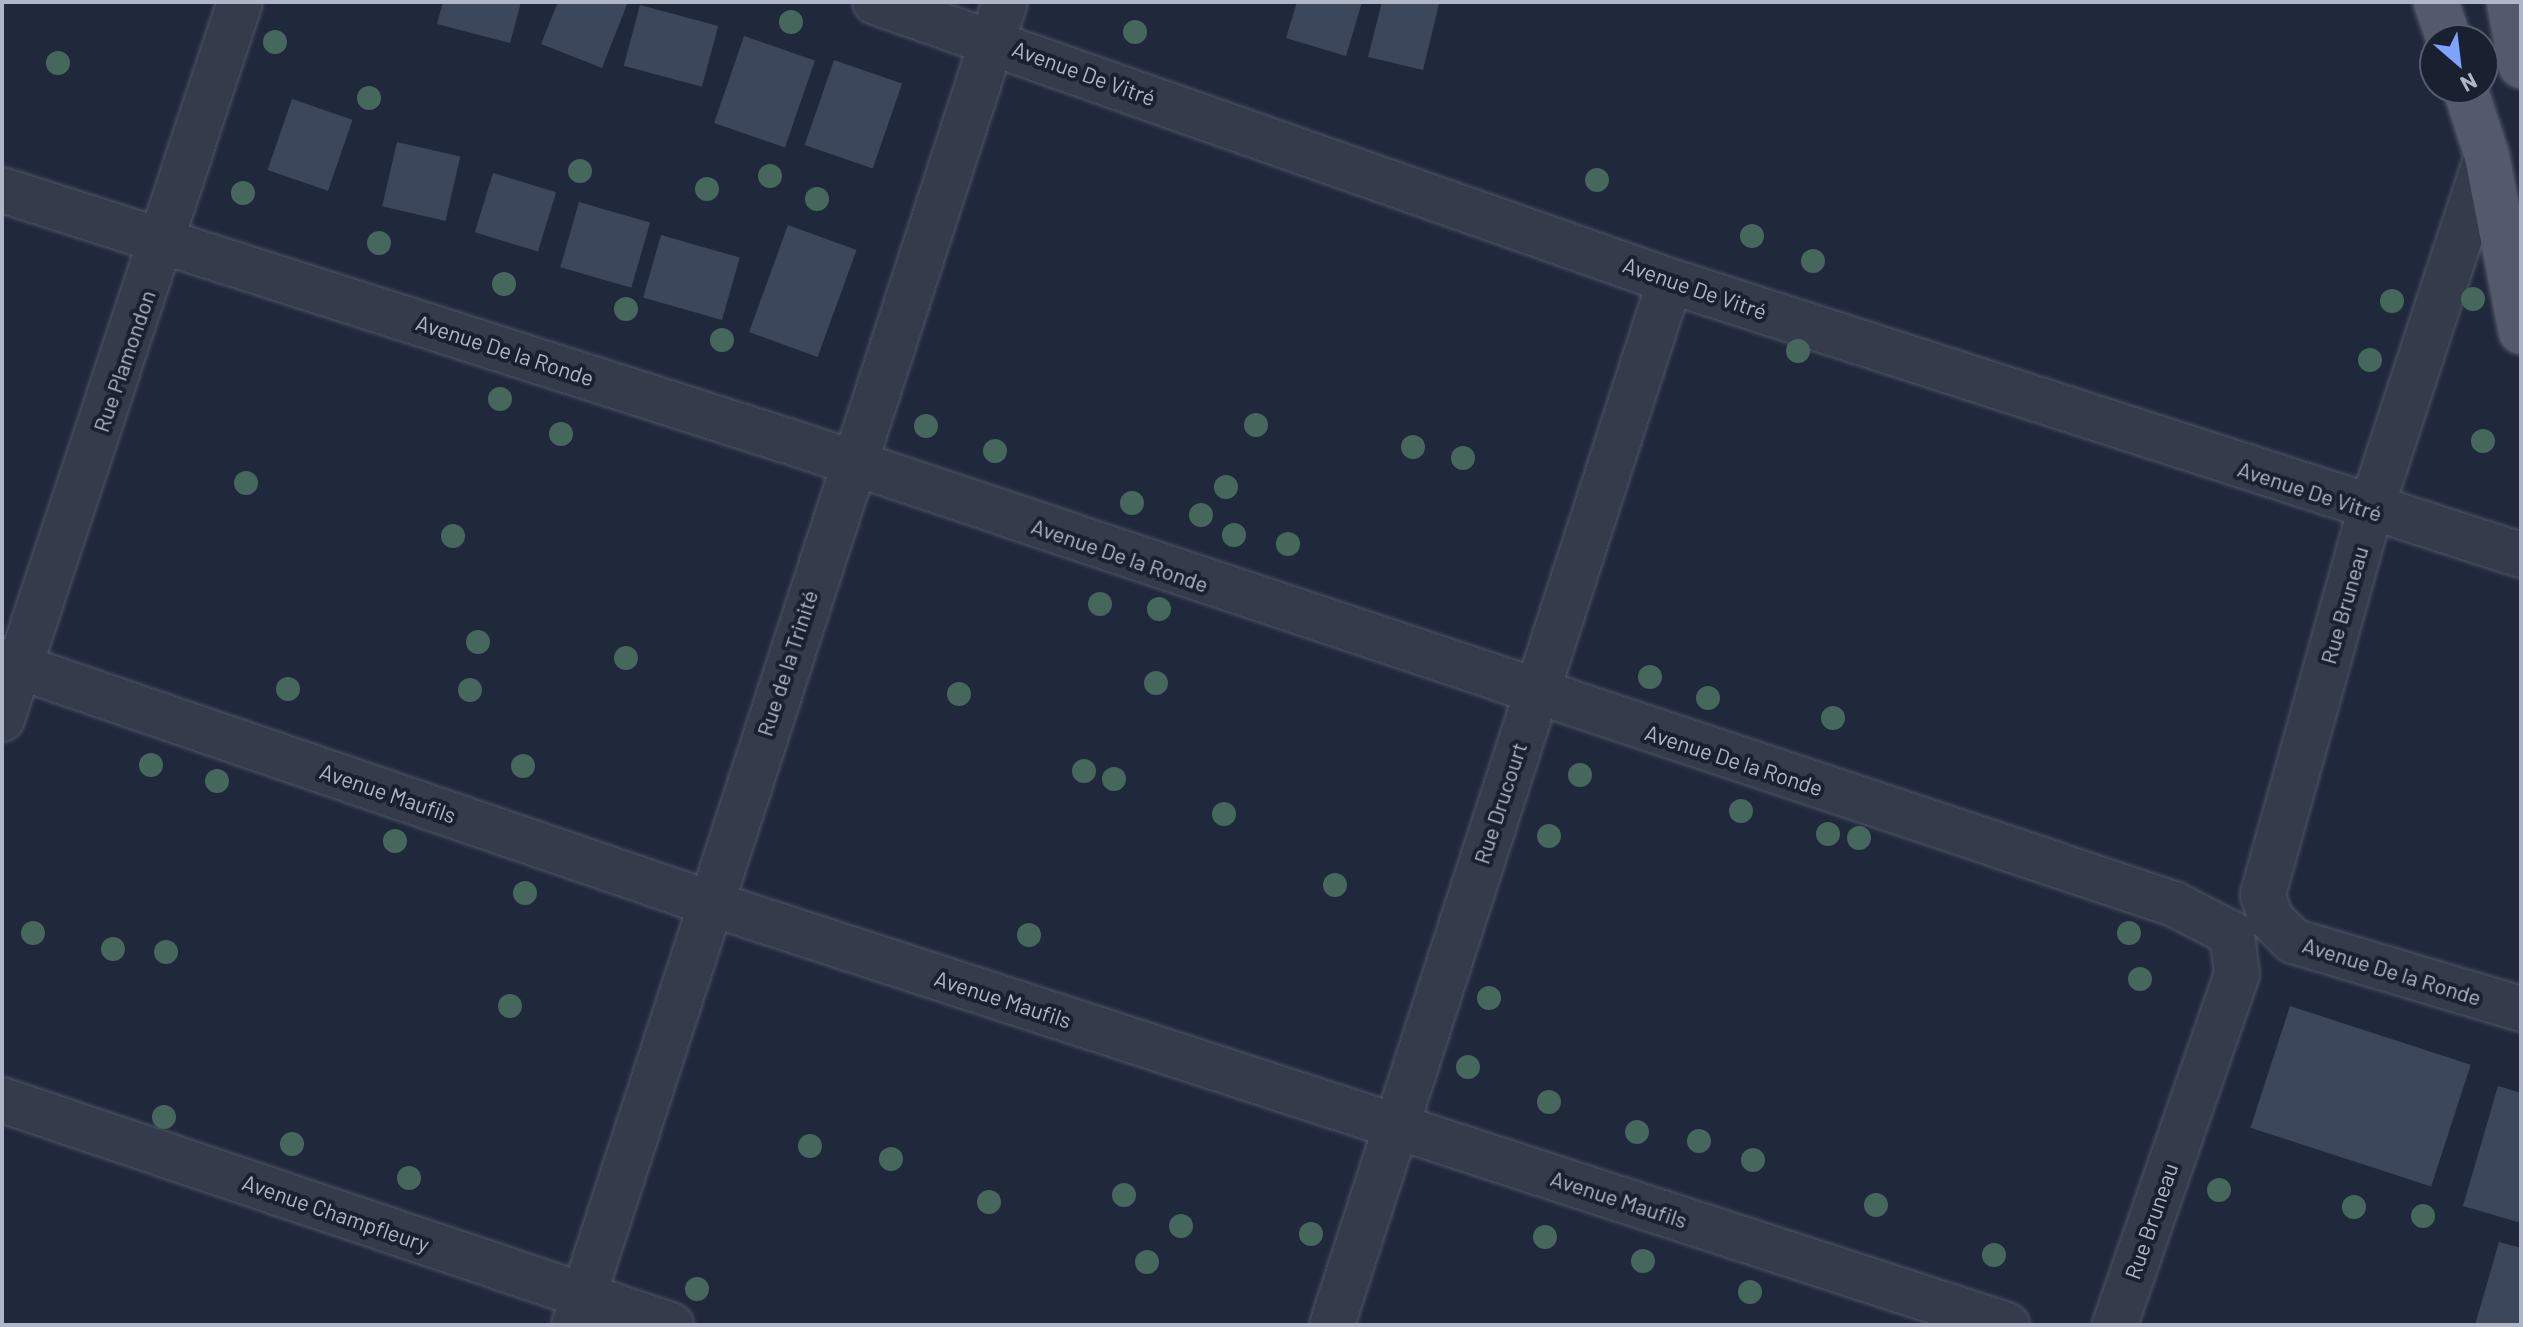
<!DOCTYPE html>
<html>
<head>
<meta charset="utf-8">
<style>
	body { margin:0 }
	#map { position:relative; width:2523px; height:1327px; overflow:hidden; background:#20293c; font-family:Barlow,sans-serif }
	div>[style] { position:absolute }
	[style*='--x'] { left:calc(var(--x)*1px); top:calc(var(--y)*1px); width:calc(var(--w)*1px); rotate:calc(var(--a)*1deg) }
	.building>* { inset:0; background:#3c475b; transform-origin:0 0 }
	.roads { filter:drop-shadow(0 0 2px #4f5666) drop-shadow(0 0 2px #4f5666) }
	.minor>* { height:44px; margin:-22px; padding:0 22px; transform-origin:22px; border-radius:22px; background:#343c4c }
	.major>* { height:44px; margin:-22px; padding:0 22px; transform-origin:22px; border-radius:22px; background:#525a6c }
	.trees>* { width:24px; height:24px; margin:-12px; border-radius:50%; background:#45675c }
	span { translate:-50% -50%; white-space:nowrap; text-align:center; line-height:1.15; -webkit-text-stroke:8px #192130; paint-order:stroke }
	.street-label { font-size:22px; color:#afb6c8 }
	.frame { position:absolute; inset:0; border:4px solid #afb6c8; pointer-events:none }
	.north { position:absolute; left:2419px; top:24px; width:80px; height:80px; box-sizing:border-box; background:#192130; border:2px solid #555d6d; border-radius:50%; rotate:152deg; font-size:22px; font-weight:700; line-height:32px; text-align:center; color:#afb6c8 }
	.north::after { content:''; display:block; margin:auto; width:28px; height:36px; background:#7da3ff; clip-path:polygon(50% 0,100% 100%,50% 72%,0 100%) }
</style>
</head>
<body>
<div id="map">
	<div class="building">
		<i style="clip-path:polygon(443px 2px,521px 2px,510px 43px,437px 24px)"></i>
		<i style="clip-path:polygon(558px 2px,628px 2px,602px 68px,541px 44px)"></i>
		<i style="clip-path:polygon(1297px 2px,1362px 2px,1346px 56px,1286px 38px)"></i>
		<i style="clip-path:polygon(1382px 2px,1439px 4px,1423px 70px,1368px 57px)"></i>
		<i style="left:640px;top:5px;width:81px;height:63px;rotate:15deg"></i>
		<i style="left:744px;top:36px;width:75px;height:92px;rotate:19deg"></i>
		<i style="left:834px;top:60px;width:72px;height:90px;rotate:19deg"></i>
		<i style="left:292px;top:99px;width:64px;height:75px;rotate:19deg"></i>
		<i style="left:397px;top:142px;width:65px;height:66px;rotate:13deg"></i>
		<i style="left:493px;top:173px;width:66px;height:62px;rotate:17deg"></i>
		<i style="left:579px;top:202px;width:74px;height:68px;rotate:16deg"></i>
		<i style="left:788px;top:225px;width:73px;height:114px;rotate:20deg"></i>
		<i style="left:661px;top:235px;width:82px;height:65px;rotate:16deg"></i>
		<i style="left:2290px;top:1006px;width:190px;height:128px;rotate:18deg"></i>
		<i style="clip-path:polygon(2498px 1086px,2521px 1093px,2521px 1223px,2463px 1206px)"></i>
		<i style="clip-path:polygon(2499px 1242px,2521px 1248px,2521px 1325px,2475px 1325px)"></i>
	</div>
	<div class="roads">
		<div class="minor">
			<i style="--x:875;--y:2;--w:843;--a:19.34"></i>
			<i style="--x:1670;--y:281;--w:894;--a:17.85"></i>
			<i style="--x:2487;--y:156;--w:374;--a:108.2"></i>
			<i style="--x:2370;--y:511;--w:399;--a:105.6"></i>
			<i style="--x:2263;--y:895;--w:25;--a:72"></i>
			<i style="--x:2271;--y:919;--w:31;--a:45"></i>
			<i style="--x:2293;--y:941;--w:238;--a:16.6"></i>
			<i style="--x:2;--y:190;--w:831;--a:17.72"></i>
			<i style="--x:794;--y:443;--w:1455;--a:18.47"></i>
			<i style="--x:2174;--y:904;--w:65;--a:27.3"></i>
			<i style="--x:2232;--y:934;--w:40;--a:82.9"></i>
			<i style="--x:2237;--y:974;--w:372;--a:109.2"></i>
			<i style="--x:2;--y:661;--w:747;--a:18.9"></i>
			<i style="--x:709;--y:903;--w:1365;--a:18.01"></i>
			<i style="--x:2;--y:719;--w:755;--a:-71.64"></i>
			<i style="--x:2;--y:1100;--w:706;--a:18.59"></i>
			<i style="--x:574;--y:1325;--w:1391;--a:-71.96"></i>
			<i style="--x:1332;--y:1325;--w:1097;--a:-72.06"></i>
		</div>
		<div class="major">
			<i style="--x:2436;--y:2;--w:40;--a:71.1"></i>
			<i style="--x:2509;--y:2;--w:65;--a:79.4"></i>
			<i style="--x:2465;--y:88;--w:71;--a:72.1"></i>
			<i style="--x:2487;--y:156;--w:179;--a:79.1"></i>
		</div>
	</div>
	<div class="trees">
		<i style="left:791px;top:22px"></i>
		<i style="left:1135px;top:32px"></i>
		<i style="left:275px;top:42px"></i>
		<i style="left:58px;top:63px"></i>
		<i style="left:369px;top:98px"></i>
		<i style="left:580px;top:171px"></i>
		<i style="left:770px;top:176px"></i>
		<i style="left:1597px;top:180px"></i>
		<i style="left:707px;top:189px"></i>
		<i style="left:243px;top:193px"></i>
		<i style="left:817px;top:199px"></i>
		<i style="left:1752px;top:236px"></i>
		<i style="left:379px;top:243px"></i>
		<i style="left:1813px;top:261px"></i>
		<i style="left:504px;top:284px"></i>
		<i style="left:2473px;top:299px"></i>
		<i style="left:2392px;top:301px"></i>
		<i style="left:626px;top:309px"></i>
		<i style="left:722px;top:340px"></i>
		<i style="left:1798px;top:351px"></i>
		<i style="left:2370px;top:360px"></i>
		<i style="left:500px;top:399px"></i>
		<i style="left:1256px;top:425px"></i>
		<i style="left:926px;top:426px"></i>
		<i style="left:561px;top:434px"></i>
		<i style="left:2483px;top:441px"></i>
		<i style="left:1413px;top:447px"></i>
		<i style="left:995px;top:451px"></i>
		<i style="left:1463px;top:458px"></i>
		<i style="left:246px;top:483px"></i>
		<i style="left:1226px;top:487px"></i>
		<i style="left:1132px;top:503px"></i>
		<i style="left:1201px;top:515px"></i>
		<i style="left:1234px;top:535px"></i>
		<i style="left:453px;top:536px"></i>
		<i style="left:1288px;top:544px"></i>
		<i style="left:1100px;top:604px"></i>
		<i style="left:1159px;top:609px"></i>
		<i style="left:478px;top:642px"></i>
		<i style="left:626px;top:658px"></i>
		<i style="left:1650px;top:677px"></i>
		<i style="left:1156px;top:683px"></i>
		<i style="left:288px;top:689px"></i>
		<i style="left:470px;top:690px"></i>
		<i style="left:959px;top:694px"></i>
		<i style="left:1708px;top:698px"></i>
		<i style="left:1833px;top:718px"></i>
		<i style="left:151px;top:765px"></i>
		<i style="left:523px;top:766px"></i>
		<i style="left:1084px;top:771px"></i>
		<i style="left:1580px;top:775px"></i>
		<i style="left:1114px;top:779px"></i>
		<i style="left:217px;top:781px"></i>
		<i style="left:1741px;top:811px"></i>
		<i style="left:1224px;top:814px"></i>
		<i style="left:1828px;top:834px"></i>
		<i style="left:1549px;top:836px"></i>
		<i style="left:1859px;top:838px"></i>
		<i style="left:395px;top:841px"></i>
		<i style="left:1335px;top:885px"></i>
		<i style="left:525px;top:893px"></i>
		<i style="left:33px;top:933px"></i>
		<i style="left:2129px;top:933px"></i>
		<i style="left:1029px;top:935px"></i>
		<i style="left:113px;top:949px"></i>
		<i style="left:166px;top:952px"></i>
		<i style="left:2140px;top:979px"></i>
		<i style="left:1489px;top:998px"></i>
		<i style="left:510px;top:1006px"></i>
		<i style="left:1468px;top:1067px"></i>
		<i style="left:1549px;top:1102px"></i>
		<i style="left:164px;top:1117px"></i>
		<i style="left:1637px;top:1132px"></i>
		<i style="left:1699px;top:1141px"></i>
		<i style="left:292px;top:1144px"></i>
		<i style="left:810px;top:1146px"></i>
		<i style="left:891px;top:1159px"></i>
		<i style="left:1753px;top:1160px"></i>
		<i style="left:409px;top:1178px"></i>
		<i style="left:2219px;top:1190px"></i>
		<i style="left:1124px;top:1195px"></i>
		<i style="left:989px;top:1202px"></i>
		<i style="left:1876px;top:1205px"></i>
		<i style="left:2354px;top:1207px"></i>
		<i style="left:2423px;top:1216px"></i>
		<i style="left:1181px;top:1226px"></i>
		<i style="left:1311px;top:1234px"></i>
		<i style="left:1545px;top:1237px"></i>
		<i style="left:1994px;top:1255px"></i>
		<i style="left:1643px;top:1261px"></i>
		<i style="left:1147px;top:1262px"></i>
		<i style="left:697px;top:1289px"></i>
		<i style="left:1750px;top:1292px"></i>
	</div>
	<div class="street-label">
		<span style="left:1084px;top:73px;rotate:20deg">Avenue De Vitré</span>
		<span style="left:1695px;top:288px;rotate:19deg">Avenue De Vitré</span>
		<span style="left:505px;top:350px;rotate:18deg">Avenue De la Ronde</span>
		<span style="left:124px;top:361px;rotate:-71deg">Rue Plamondon</span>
		<span style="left:2310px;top:491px;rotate:18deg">Avenue De Vitré</span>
		<span style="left:1120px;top:555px;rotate:19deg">Avenue De la Ronde</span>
		<span style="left:2344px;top:605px;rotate:-74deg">Rue Bruneau</span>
		<span style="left:787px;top:663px;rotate:-72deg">Rue de la Trinité</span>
		<span style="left:1734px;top:760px;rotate:18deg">Avenue De la Ronde</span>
		<span style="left:388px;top:793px;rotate:19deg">Avenue Maufils</span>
		<span style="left:1500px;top:803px;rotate:-72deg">Rue Drucourt</span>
		<span style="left:2392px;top:971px;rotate:17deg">Avenue De la Ronde</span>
		<span style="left:1003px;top:999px;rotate:18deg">Avenue Maufils</span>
		<span style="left:1619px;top:1199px;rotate:18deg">Avenue Maufils</span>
		<span style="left:336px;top:1213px;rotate:19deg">Avenue Champfleury</span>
		<span style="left:2151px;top:1221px;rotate:-71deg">Rue Bruneau</span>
	</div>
	<div class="frame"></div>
	<div class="north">N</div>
</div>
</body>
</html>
